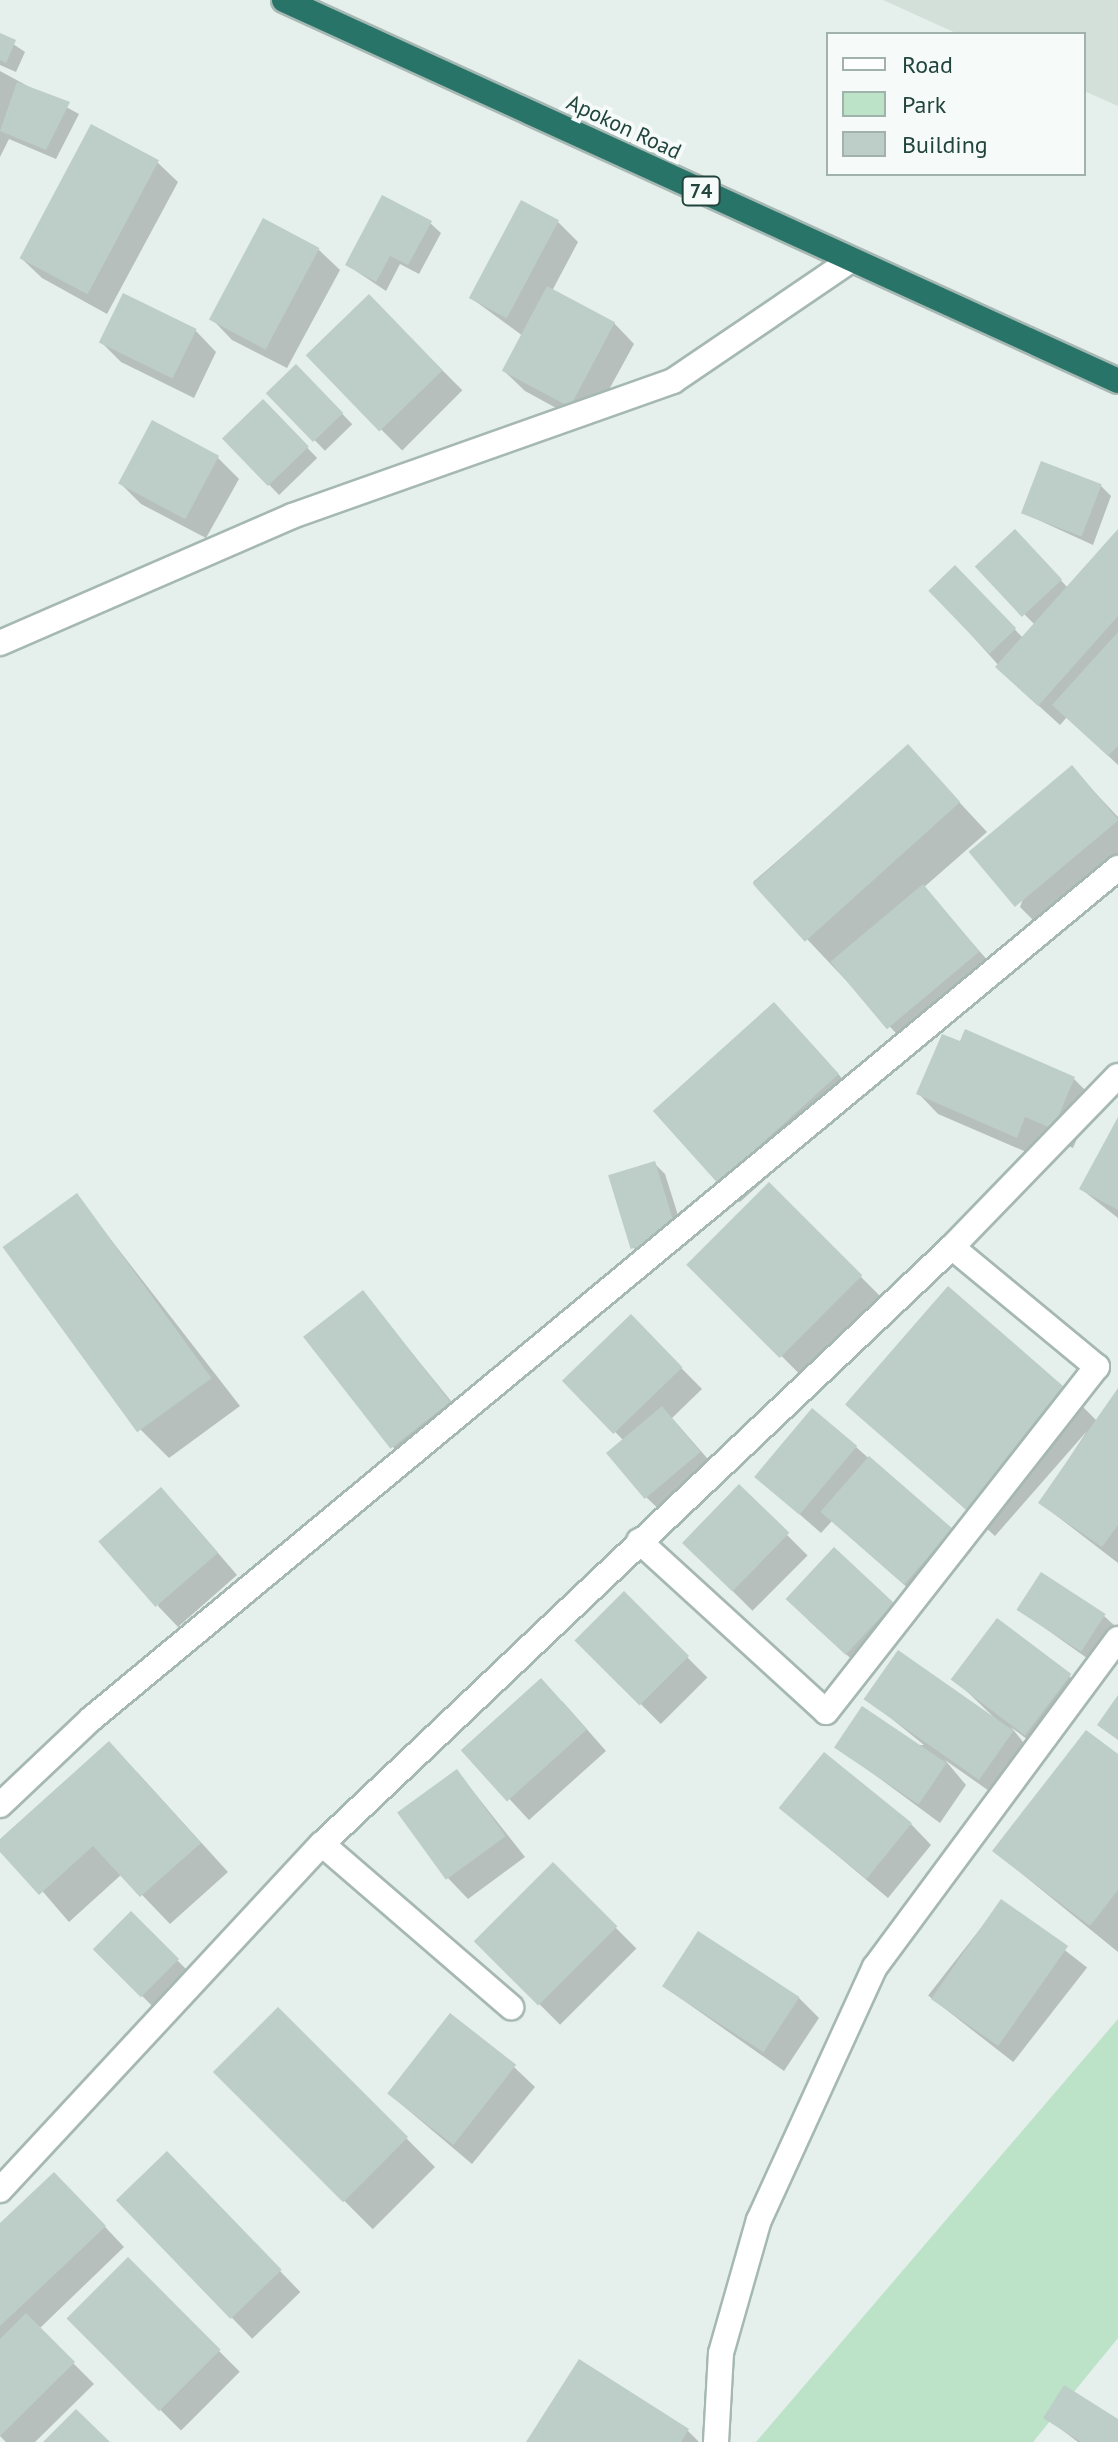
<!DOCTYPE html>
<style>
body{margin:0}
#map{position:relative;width:1118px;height:2442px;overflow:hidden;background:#e5efeb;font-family:"PT Sans",sans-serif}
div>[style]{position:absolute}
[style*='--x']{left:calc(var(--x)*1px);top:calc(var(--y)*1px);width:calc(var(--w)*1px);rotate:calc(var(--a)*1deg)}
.built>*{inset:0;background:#d3e0da}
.green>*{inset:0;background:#bce2c8}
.shadow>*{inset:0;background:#0003;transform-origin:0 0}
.building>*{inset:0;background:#bccec7;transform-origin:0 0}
.roads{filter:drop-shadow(2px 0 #a6b8b3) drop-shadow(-2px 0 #a6b8b3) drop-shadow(0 2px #a6b8b3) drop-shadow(0 -2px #a6b8b3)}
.street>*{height:24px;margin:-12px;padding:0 12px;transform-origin:12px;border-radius:12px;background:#fff}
.highway>*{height:24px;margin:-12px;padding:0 12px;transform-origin:12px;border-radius:12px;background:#297468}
span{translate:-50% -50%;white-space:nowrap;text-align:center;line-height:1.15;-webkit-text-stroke:8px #f6fbf9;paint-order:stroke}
.shield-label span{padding:2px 6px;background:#f6fbf9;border:2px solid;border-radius:6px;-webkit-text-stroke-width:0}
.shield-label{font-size:20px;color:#21443c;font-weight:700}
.street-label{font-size:22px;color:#21443c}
.legend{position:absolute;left:826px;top:32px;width:260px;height:144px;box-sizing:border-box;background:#f6fbf9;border:2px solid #a1b2ad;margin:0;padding:10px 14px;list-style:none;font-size:24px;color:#21443c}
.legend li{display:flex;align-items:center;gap:16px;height:40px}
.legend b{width:40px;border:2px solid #a1b2ad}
</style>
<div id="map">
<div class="built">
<div style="clip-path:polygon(883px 0,1118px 0,1118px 106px,1084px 91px,1084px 34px,958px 34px)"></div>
</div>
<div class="green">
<div style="clip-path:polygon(1118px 2019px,1118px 2338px,1033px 2442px,756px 2442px)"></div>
</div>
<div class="shadow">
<div style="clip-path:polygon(0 35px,25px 52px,16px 72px,0 65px)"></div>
<div style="clip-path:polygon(0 71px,79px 114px,56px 159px,9px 139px,0 157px)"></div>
<div style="clip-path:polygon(157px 162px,178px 182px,107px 314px,42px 278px,21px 258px)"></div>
<div style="clip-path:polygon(264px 221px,319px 250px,340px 270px,287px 368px,232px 340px,212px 319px)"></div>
<div style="clip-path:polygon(558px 222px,578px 242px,552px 291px,614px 323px,634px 344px,589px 426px,525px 391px,504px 371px,523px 336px,471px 298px)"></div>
<div style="clip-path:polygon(430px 223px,441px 233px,419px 274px,400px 264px,386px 291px,347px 265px)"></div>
<div style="clip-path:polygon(124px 296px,196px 331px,216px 352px,194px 398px,121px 362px,101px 342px)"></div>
<div style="left:369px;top:297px;width:132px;height:85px;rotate:45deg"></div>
<div style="left:296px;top:366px;width:81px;height:38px;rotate:46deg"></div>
<div style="left:263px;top:402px;width:78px;height:53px;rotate:46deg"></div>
<div style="clip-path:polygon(152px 423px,218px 458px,239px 479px,206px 538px,141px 504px,120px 483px)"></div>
<div style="clip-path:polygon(1101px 486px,1111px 496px,1093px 545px,1023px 513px)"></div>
<div style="clip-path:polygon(1118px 532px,1118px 765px,1067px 717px,1060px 725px,1018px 687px,931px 590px,955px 568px,1023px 638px,1035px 625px,978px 567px,1025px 542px,1068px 588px)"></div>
<div style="clip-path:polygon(908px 747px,987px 832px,923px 888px,999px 973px,911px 1049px,753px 882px)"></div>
<div style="clip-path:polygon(1072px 768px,1118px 817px,1118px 858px,1040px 927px,1020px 907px)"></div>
<div style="clip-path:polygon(794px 1025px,858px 1096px,740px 1202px,655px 1111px)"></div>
<div style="clip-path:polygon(1074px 1079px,1094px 1099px,1073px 1148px,1046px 1136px,1038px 1157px,938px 1114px,918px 1093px)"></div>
<div style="clip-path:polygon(1118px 1122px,1118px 1218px,1081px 1189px)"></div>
<div style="clip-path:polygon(654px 1163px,665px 1174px,687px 1244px,645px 1258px,634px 1248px)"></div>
<div style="left:769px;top:1185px;width:158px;height:112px;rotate:45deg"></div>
<div style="clip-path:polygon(77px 1196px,240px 1406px,169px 1458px,141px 1430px)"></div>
<div style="clip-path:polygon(363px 1293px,469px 1423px,413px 1467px,392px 1446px)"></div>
<div style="clip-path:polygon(631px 1317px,702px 1389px,672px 1418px,720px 1473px,667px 1517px,646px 1497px,624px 1441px,565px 1381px)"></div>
<div style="clip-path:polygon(1068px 1392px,1097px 1421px,1118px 1392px,1118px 1563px,1040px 1503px,1087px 1431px,995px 1536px,848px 1403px)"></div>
<div style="clip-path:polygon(856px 1447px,972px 1550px,926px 1604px,832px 1521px,821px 1533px,757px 1477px)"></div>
<div style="left:739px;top:1487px;width:97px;height:78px;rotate:45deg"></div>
<div style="clip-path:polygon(181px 1510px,237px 1575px,178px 1627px,158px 1606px)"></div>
<div style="clip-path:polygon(834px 1550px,913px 1625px,867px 1673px,808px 1620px)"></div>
<div style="left:624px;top:1594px;width:118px;height:66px;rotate:45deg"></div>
<div style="clip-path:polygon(1018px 1609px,1104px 1616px,1115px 1626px,1091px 1661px)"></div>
<div style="clip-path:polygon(1069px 1676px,1090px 1696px,1046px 1754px,1011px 1727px,1032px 1753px,999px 1798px,945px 1760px,966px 1785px,940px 1823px,837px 1747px,924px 1745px,866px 1698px,1005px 1728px,954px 1679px)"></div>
<div style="clip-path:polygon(562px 1701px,606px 1751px,529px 1820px,464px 1750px)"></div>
<div style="clip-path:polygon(1118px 1757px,1118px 1952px,994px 1851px)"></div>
<div style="clip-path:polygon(457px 1771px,525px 1857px,468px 1899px,448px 1878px)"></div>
<div style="clip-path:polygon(137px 1772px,228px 1872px,170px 1924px,122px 1874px,69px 1922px,0 1842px)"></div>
<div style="clip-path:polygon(781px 1808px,911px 1824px,931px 1845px,888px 1898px)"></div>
<div style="left:553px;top:1865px;width:118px;height:108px;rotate:45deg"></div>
<div style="left:1002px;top:1901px;width:108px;height:120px;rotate:38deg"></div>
<div style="left:131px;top:1914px;width:81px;height:50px;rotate:45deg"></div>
<div style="clip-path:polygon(663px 1986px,799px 1998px,819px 2018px,784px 2071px)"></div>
<div style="left:278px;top:2010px;width:222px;height:88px;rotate:45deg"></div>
<div style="clip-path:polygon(514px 2067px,535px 2087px,472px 2164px,388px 2093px)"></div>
<div style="left:167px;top:2154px;width:192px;height:67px;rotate:46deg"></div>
<div style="clip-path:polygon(75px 2195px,124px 2247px,39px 2329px,94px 2384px,35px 2442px,6px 2442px,0 2436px,0 2226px)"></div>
<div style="left:128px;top:2260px;width:158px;height:83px;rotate:45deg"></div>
<div style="clip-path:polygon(580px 2362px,688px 2431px,699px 2442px,528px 2442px)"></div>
<div style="clip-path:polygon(1046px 2418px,1118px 2422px,1118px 2442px,1078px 2442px)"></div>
</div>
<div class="building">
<div style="clip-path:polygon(0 33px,16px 40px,6px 63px,0 60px)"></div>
<div style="clip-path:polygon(17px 82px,70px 102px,46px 150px,0 131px)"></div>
<div style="left:91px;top:124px;width:77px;height:152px;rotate:28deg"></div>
<div style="clip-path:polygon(382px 195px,432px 221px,408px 265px,390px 256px,376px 282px,345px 265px)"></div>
<div style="left:521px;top:200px;width:43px;height:111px;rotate:28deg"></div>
<div style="left:263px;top:218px;width:64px;height:115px;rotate:28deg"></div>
<div style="left:547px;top:286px;width:77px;height:96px;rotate:28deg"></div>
<div style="left:123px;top:293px;width:82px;height:55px;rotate:26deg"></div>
<div style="left:369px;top:294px;width:106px;height:88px;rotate:46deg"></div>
<div style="left:296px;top:364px;width:68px;height:42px;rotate:46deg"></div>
<div style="left:263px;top:399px;width:66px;height:57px;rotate:46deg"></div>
<div style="left:152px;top:420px;width:76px;height:72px;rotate:28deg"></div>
<div style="left:1041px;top:461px;width:65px;height:56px;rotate:21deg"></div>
<div style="left:1015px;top:529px;width:69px;height:55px;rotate:47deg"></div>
<div style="clip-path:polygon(1118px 529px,1118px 616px,1038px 706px,995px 667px)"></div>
<div style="left:955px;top:565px;width:88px;height:37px;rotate:46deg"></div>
<div style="clip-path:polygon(1118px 632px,1118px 746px,1108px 756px,1052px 705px)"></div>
<div style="left:908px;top:744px;width:78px;height:209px;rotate:48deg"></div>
<div style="left:1072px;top:765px;width:72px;height:135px;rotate:50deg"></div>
<div style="left:923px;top:884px;width:88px;height:121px;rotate:50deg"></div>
<div style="left:774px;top:1002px;width:97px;height:163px;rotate:48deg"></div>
<div style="clip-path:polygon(965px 1029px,1075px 1077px,1053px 1129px,1025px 1117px,1017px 1138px,916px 1094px,942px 1034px,960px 1041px)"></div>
<div style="clip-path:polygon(1118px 1117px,1118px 1210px,1079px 1189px)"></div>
<div style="left:655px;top:1161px;width:77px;height:49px;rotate:73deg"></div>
<div style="left:769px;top:1182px;width:132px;height:117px;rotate:45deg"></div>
<div style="left:77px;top:1193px;width:229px;height:92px;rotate:54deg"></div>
<div style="left:948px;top:1286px;width:161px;height:157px;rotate:41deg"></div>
<div style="left:363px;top:1290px;width:142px;height:76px;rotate:52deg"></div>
<div style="left:631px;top:1314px;width:74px;height:96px;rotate:46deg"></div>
<div style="clip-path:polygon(1118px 1388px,1118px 1525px,1102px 1547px,1038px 1503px)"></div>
<div style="left:662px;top:1406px;width:60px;height:73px;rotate:50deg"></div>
<div style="left:812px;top:1408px;width:59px;height:90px;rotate:40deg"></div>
<div style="left:869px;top:1456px;width:111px;height:74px;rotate:41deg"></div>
<div style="left:739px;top:1484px;width:70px;height:82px;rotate:44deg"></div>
<div style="left:161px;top:1487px;width:87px;height:83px;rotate:49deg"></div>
<div style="left:834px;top:1547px;width:82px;height:71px;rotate:43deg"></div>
<div style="left:1041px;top:1572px;width:77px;height:45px;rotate:33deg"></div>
<div style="left:624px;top:1591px;width:92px;height:70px;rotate:45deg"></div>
<div style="left:997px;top:1618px;width:93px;height:77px;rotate:37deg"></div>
<div style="left:898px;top:1650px;width:141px;height:60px;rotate:35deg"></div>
<div style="left:541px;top:1678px;width:69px;height:108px;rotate:48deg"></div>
<div style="clip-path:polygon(1118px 1695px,1118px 1740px,1097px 1725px)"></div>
<div style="left:862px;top:1706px;width:102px;height:50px;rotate:34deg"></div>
<div style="clip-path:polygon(1086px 1730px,1118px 1754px,1118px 1890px,1090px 1926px,992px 1851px)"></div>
<div style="clip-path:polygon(109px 1741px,201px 1843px,140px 1897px,93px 1846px,39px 1895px,0 1852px,0 1839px)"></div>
<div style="left:824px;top:1752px;width:113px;height:72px;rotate:39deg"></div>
<div style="left:457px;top:1769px;width:83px;height:74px;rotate:54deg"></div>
<div style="left:553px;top:1862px;width:91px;height:112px;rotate:45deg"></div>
<div style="left:1001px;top:1899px;width:82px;height:122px;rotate:35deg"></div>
<div style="left:131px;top:1911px;width:68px;height:54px;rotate:45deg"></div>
<div style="left:698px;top:1931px;width:121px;height:66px;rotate:33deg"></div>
<div style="left:278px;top:2007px;width:184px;height:92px;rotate:45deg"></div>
<div style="left:450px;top:2013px;width:84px;height:102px;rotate:38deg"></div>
<div style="left:167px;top:2151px;width:165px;height:71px;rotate:46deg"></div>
<div style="clip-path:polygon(54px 2172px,106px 2226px,0 2326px,0 2223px)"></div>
<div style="left:128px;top:2257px;width:131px;height:87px;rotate:45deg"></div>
<div style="clip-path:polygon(26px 2313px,75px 2362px,0 2436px,0 2339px)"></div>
<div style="clip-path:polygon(579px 2359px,689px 2429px,681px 2442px,526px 2442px)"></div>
<div style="clip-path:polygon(1064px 2385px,1118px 2419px,1118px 2442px,1081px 2442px,1043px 2418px)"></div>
<div style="clip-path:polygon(76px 2409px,110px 2442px,43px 2442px)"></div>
</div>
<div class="roads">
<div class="street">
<div style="--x:0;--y:643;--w:318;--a:-23.5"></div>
<div style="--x:292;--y:516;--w:404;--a:-19.5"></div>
<div style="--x:673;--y:381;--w:215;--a:-34.2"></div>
<div style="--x:639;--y:1541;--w:253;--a:42.4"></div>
<div style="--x:826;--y:1712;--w:439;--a:-51.9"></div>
<div style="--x:1097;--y:1367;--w:188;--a:-140.4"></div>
<div style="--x:0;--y:1805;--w:125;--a:-43.4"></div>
<div style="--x:91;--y:1719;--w:1334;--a:-39.65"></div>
<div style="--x:322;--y:1844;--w:250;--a:40.8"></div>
<div style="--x:0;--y:2190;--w:473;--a:-47.1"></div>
<div style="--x:322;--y:1844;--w:868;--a:-43.46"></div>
<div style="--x:952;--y:1247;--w:238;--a:-45.9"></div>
<div style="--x:716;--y:2442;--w:89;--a:-86.8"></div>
<div style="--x:721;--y:2353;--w:138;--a:-74.1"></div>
<div style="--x:759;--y:2220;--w:278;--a:-65.4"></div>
<div style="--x:875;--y:1967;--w:408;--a:-53.5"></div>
</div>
<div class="highway">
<div style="--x:284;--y:0;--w:917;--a:24.55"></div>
</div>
</div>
<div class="shield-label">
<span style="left:701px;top:191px">74</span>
</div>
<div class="street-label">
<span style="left:624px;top:127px;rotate:25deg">Apokon Road</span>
</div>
<ul class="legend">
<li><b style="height:10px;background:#fff"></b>Road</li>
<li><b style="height:22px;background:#bce2c8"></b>Park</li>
<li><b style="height:22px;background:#bccec7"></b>Building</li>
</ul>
</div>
